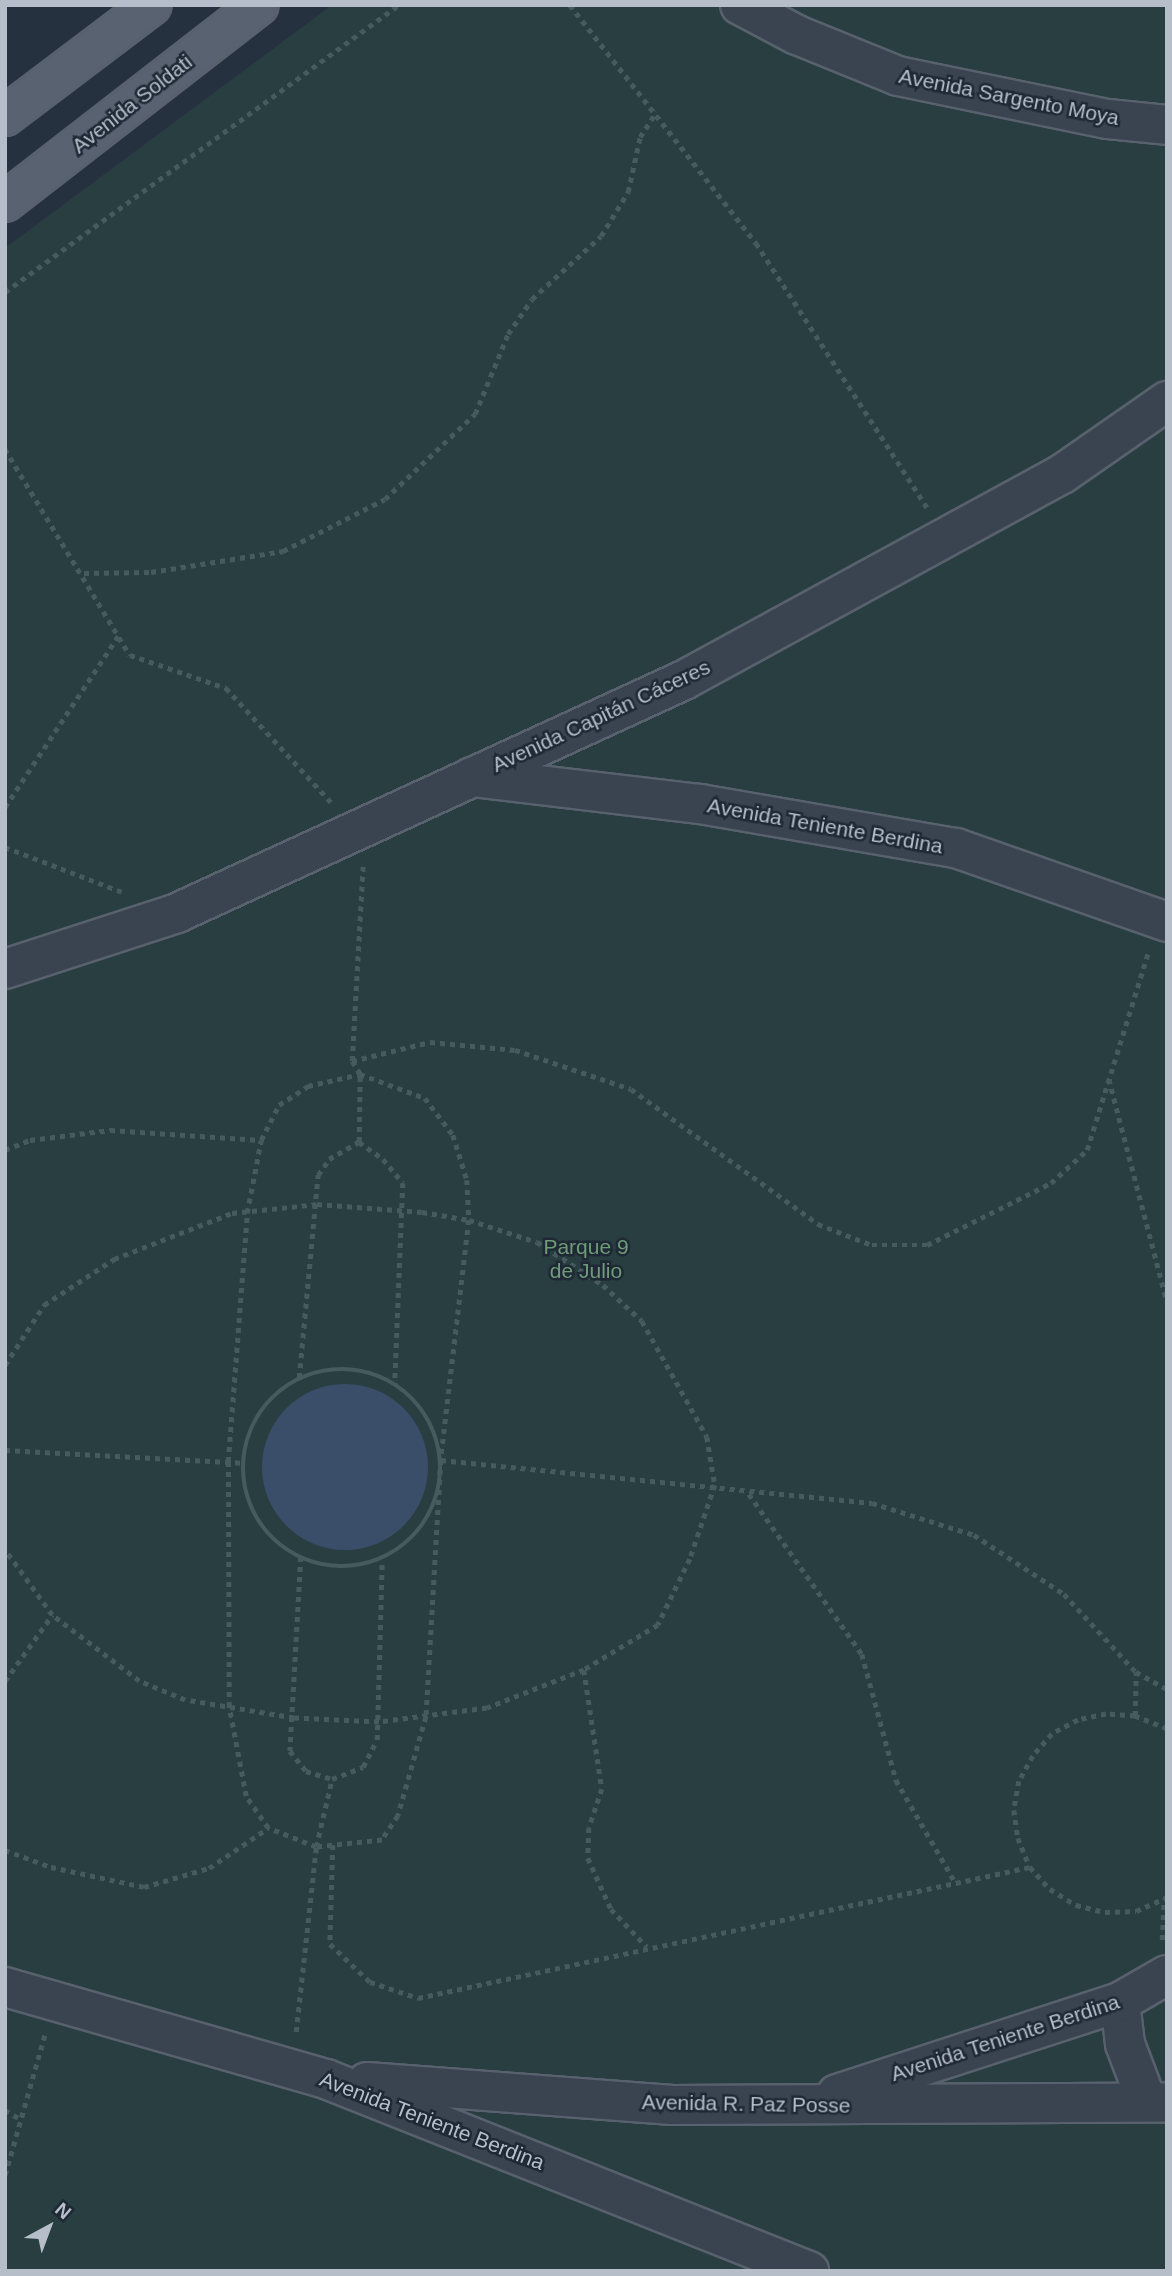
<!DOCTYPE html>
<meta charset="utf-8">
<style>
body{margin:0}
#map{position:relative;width:1172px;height:2276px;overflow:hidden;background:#263140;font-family:Arial,sans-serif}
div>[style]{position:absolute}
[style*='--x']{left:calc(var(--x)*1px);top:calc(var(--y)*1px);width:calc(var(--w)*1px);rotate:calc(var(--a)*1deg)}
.green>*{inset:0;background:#283e41}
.water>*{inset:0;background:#3b4e69}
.round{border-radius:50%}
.path>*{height:4.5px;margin-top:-2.25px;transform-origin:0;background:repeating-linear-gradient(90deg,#465b5e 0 5px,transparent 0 10px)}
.path>.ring{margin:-2.25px;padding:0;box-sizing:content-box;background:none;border:4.5px solid #465b5e;border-radius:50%}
.roads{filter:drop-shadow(2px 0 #58616d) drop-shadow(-2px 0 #58616d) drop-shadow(0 2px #58616d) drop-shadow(0 -2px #58616d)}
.minor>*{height:38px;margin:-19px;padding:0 19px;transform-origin:19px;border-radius:19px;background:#3a4350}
.major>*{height:38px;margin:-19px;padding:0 19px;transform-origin:19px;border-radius:19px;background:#586270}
span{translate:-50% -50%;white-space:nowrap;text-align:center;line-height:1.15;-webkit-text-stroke:5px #1f2835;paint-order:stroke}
.street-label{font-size:21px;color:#b6beca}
.park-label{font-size:21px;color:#6e9b78}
.frame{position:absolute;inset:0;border:7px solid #b6beca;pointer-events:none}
.north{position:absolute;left:14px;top:2192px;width:70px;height:70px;-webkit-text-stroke:5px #1f2835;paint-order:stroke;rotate:41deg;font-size:19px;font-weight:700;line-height:28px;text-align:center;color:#b6beca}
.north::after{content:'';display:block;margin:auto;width:24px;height:32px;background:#b6beca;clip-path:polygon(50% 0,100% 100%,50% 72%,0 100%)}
</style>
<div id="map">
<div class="green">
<div style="clip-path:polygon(332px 5px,1167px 5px,1167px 2271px,5px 2271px,5px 248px)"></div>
</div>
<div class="water">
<div class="round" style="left:262px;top:1384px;width:166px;height:166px"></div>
</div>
<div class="path">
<div style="--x:570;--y:5;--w:302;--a:52"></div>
<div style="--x:756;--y:243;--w:315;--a:57.1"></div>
<div style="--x:5;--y:292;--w:487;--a:-36.1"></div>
<div style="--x:5;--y:449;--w:241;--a:58.8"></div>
<div style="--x:130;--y:655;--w:102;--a:19"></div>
<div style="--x:226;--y:688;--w:155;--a:47.4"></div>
<div style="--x:84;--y:573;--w:67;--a:-0.9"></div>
<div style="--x:151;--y:572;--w:134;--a:-9"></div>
<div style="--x:283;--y:551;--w:114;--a:-27"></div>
<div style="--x:385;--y:499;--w:124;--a:-43.4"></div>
<div style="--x:475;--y:414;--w:87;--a:-67.6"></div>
<div style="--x:508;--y:334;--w:42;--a:-55.6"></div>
<div style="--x:532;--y:299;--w:93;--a:-42.4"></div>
<div style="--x:601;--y:236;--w:52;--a:-58.5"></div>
<div style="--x:628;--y:192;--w:56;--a:-77.7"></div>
<div style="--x:640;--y:137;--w:30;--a:-57"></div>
<div style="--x:5;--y:807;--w:206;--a:-56.5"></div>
<div style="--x:5;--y:847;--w:125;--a:21"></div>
<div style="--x:352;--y:1061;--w:80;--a:-13.7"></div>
<div style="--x:430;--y:1042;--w:85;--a:5.4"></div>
<div style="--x:515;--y:1050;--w:122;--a:18.6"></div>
<div style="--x:631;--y:1089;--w:231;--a:35.8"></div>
<div style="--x:818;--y:1224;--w:58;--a:21.3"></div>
<div style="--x:872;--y:1245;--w:55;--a:0"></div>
<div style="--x:927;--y:1245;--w:139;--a:-26.6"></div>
<div style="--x:1051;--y:1183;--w:49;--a:-42.5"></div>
<div style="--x:1087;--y:1150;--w:206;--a:-72.8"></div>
<div style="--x:360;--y:1074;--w:69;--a:20.3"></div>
<div style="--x:425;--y:1098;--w:46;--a:52.9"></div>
<div style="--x:453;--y:1135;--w:47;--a:72.7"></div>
<div style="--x:467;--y:1180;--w:40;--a:87.1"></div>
<div style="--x:469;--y:1220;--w:242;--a:96.7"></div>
<div style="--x:441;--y:1460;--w:257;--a:93.3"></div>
<div style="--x:426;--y:1717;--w:103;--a:105.8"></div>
<div style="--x:398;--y:1816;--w:29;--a:124"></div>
<div style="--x:382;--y:1840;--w:66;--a:173.9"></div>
<div style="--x:316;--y:1847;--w:52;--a:-158.4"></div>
<div style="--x:268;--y:1828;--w:39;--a:-125"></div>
<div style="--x:246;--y:1796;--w:91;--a:-100.8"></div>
<div style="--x:229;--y:1707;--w:245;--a:-90.2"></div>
<div style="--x:228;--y:1462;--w:250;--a:-85.6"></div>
<div style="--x:247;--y:1213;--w:74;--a:-79.1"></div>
<div style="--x:261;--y:1140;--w:39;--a:-63"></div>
<div style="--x:279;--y:1105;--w:35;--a:-33"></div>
<div style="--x:308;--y:1086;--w:53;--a:-13"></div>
<div style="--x:1109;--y:1079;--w:230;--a:75.4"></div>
<div style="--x:359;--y:1142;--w:68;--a:-89.2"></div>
<div style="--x:360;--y:1074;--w:15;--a:-122"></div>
<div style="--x:352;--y:1061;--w:195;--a:-86.8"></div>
<div style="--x:5;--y:1150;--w:27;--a:-22"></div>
<div style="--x:30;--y:1140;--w:81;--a:-7.1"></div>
<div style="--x:110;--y:1130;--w:151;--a:3.8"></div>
<div style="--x:5;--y:1365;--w:72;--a:-57"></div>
<div style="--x:44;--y:1305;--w:84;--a:-33.3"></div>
<div style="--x:114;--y:1259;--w:127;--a:-21.3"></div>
<div style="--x:232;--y:1213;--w:85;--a:-6"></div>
<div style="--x:317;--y:1204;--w:105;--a:4.4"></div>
<div style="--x:422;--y:1212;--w:48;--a:9.7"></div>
<div style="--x:469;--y:1220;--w:71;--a:17.9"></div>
<div style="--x:537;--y:1242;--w:79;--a:33.1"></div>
<div style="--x:603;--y:1285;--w:53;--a:42.7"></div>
<div style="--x:642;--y:1321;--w:133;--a:60.7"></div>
<div style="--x:707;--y:1437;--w:49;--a:80.5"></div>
<div style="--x:715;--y:1485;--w:78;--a:108.7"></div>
<div style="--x:690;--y:1559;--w:73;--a:115.9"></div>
<div style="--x:658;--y:1625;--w:87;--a:148.7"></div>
<div style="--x:584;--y:1670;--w:104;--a:158.6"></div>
<div style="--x:487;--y:1708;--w:109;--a:172.6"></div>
<div style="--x:379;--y:1722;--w:85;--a:-177.3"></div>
<div style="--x:294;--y:1718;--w:110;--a:-170.6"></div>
<div style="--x:185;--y:1700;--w:50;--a:-157.6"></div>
<div style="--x:139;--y:1681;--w:109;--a:-142.8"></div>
<div style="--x:52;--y:1615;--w:80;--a:-125.9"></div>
<div class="ring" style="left:243px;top:1369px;width:193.5px;height:193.5px"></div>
<div style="--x:299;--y:1378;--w:204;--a:-84.7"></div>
<div style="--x:318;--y:1175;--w:19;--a:-55"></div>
<div style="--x:329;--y:1159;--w:34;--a:-30"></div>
<div style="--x:359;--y:1142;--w:29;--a:35"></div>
<div style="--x:383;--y:1159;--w:31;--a:50"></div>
<div style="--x:403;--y:1183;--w:201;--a:92.3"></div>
<div style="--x:5;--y:1450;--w:237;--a:3.1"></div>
<div style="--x:441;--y:1460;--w:433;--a:5.7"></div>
<div style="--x:872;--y:1503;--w:107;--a:17.4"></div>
<div style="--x:974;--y:1535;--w:108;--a:33.2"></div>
<div style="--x:1064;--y:1594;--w:106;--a:47.3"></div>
<div style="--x:1136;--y:1672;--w:35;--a:29"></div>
<div style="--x:749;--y:1494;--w:196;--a:54.8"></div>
<div style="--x:862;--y:1654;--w:131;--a:74.9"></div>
<div style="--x:896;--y:1780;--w:116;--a:59.9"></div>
<div style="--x:301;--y:1557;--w:194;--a:93.2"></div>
<div style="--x:290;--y:1751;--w:26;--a:51"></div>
<div style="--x:306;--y:1771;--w:27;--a:17"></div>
<div style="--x:332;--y:1779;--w:33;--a:-21"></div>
<div style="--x:363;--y:1767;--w:30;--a:-63"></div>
<div style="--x:377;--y:1740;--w:180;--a:-88.4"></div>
<div style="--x:584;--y:1670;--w:120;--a:81.4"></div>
<div style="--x:602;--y:1789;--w:41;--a:108.4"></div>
<div style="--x:589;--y:1828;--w:30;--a:92"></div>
<div style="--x:588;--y:1858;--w:56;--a:65.7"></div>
<div style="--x:611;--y:1909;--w:52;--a:46.5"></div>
<div style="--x:5;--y:1681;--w:81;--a:-54.5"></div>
<div style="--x:1135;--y:1716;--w:44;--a:-88.7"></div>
<div style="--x:1167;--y:1729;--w:35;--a:-158"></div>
<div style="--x:1135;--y:1716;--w:29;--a:-176"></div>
<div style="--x:1106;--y:1714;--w:29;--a:168"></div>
<div style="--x:1078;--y:1720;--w:30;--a:152"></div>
<div style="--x:1052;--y:1734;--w:29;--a:131"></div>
<div style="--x:1033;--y:1756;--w:29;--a:119"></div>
<div style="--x:1019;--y:1781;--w:29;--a:100"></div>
<div style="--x:1014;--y:1810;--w:28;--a:82"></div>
<div style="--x:1018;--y:1838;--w:31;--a:68"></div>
<div style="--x:1030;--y:1867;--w:30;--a:48"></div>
<div style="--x:1050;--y:1889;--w:31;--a:32"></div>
<div style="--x:1076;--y:1905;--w:30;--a:14"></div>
<div style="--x:1105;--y:1912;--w:31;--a:-2"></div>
<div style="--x:1136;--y:1911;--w:34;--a:-24"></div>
<div style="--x:333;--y:1845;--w:99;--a:91.7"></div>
<div style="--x:330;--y:1944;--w:55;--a:43.5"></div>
<div style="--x:370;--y:1982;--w:51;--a:18.4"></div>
<div style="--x:418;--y:1998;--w:626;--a:-12.08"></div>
<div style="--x:5;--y:1850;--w:49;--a:20.3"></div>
<div style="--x:51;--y:1867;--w:95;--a:12.1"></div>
<div style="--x:144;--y:1887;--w:68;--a:-16.3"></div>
<div style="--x:209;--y:1868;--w:71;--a:-34.1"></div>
<div style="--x:1162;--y:1940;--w:41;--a:-87.2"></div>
<div style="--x:296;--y:2032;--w:186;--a:-83.8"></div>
<div style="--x:316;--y:1847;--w:70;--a:-76.8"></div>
<div style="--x:5;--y:2110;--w:17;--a:31"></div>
<div style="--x:5;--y:2175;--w:147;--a:-74.2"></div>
</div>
<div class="roads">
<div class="minor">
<div style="--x:740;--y:5;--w:64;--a:27.8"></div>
<div style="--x:797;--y:35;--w:109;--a:22.1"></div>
<div style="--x:898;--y:76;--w:214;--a:11.6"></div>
<div style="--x:1108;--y:119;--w:59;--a:5.8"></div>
<div style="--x:472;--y:777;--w:230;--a:6.8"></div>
<div style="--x:700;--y:804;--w:260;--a:9.8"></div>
<div style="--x:956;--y:848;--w:224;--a:19.3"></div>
<div style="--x:5;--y:969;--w:181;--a:-18"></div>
<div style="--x:177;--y:913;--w:558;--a:-24.68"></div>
<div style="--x:684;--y:680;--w:430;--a:-28.6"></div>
<div style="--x:1062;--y:474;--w:128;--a:-34.8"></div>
<div style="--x:5;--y:1987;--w:334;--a:16"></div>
<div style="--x:326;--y:2079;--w:520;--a:21.68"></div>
<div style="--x:1120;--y:2002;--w:42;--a:83.2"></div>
<div style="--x:1125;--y:2044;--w:62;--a:69.2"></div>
<div style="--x:367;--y:2082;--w:306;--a:4.3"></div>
<div style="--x:672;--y:2105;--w:495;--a:-0.3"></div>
<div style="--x:837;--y:2094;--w:298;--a:-18"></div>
<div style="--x:1120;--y:2002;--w:54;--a:-29.9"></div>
</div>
<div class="major">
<div style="--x:5;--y:116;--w:184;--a:-37.1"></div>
<div style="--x:5;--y:202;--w:321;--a:-37.8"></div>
</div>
</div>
<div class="street-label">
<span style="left:1009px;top:97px;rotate:11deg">Avenida Sargento Moya</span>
<span style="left:132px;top:104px;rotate:-38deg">Avenida Soldati</span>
<span style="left:601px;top:716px;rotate:-25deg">Avenida Capitán Cáceres</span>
<span style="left:825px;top:826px;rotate:10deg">Avenida Teniente Berdina</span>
<span style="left:1005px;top:2038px;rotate:-18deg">Avenida Teniente Berdina</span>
<span style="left:746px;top:2104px;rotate:1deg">Avenida R. Paz Posse</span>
<span style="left:432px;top:2121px;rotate:21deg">Avenida Teniente Berdina</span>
</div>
<div class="park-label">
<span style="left:586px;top:1259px">Parque 9<br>de Julio</span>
</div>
<div class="frame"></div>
<div class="north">N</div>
</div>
